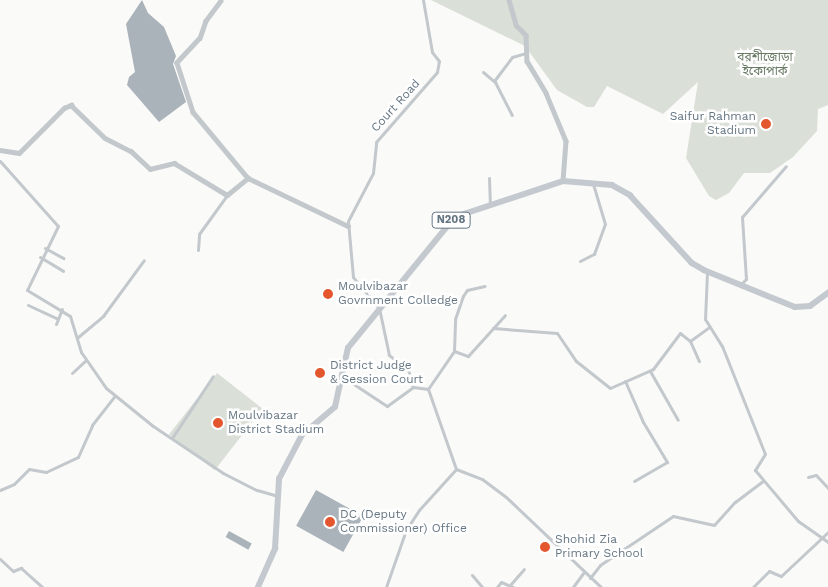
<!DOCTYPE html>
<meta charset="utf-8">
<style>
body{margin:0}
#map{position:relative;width:828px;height:587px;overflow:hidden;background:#fafaf8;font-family:"Work Sans","Noto Sans Bengali",sans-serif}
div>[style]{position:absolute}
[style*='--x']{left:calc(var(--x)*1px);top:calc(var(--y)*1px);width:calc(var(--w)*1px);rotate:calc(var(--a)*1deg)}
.green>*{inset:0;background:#dadfd7;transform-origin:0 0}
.building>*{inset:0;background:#aab3b9;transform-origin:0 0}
.minor>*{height:3px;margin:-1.5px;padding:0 1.5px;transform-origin:1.5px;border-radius:1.5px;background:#c3c8cc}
.tertiary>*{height:4.5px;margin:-2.25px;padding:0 2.25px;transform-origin:2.25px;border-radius:2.25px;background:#c3c8cc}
.trunk>*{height:5.5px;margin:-2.75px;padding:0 2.75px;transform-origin:2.75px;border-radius:2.75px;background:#c3c9ce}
.dots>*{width:14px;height:14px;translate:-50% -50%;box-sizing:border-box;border:2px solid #fff;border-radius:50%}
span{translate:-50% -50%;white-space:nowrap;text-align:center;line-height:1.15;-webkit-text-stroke:5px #fff;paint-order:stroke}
.shield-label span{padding:1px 4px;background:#fff;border:1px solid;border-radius:4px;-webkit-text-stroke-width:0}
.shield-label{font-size:11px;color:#657683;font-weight:700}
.park-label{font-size:12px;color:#687a64}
.street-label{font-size:12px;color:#657683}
.poi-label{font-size:12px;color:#657683}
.right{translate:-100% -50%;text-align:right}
.left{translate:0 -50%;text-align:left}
</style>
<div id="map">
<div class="green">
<div style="clip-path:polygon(431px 0,828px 0,828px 105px,818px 109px,817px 131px,793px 157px,770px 173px,744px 173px,729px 193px,716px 200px,709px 196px,686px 158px,698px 82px,663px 114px,607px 86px,594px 107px,587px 107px,557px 90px,525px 46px)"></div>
<div style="left:217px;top:373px;width:58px;height:78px;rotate:38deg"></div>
</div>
<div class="building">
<div style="clip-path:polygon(142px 0,148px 13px,164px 27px,176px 56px,173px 64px,186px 102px,159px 122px,127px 85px,129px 77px,135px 72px,126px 24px)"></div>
<div style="left:316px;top:490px;width:54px;height:41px;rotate:29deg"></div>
<div style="left:229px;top:531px;width:26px;height:7px;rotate:29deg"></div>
</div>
<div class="minor">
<div style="--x:483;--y:72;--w:16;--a:40"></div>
<div style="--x:495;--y:82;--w:37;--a:63"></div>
<div style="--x:494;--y:81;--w:30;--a:-53"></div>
<div style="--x:512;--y:57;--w:15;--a:-16"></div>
<div style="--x:0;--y:161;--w:87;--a:48.3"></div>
<div style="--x:58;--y:226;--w:71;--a:115.8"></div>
<div style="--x:27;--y:290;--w:50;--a:31.2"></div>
<div style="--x:70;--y:316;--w:38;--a:73"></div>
<div style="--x:81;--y:352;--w:44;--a:55.2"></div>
<div style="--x:106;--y:388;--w:60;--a:39"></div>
<div style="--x:153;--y:426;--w:84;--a:33.9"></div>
<div style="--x:223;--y:473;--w:38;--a:27"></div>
<div style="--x:257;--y:490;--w:19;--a:16"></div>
<div style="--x:489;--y:178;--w:26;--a:88"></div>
<div style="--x:45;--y:248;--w:21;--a:29"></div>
<div style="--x:198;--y:250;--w:16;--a:-86"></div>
<div style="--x:199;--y:234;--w:48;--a:-54.3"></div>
<div style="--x:40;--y:257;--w:27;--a:31"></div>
<div style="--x:580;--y:261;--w:16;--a:-27"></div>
<div style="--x:594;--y:254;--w:32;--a:-70"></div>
<div style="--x:605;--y:224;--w:42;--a:-106.7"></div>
<div style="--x:707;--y:272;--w:47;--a:92.4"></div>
<div style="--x:705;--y:319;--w:32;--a:58"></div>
<div style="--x:722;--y:346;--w:116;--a:68.3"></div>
<div style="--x:765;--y:454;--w:19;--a:122"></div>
<div style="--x:755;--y:470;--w:67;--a:49.9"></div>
<div style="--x:798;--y:521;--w:37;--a:35"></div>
<div style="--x:741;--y:284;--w:7;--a:-45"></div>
<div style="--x:746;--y:279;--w:62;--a:-93.7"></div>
<div style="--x:742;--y:217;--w:67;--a:-49.2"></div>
<div style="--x:28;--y:305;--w:33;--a:25"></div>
<div style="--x:56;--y:324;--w:16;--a:-68"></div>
<div style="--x:493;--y:328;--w:64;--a:4.5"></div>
<div style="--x:557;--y:333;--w:34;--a:56"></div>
<div style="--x:576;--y:361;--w:43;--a:38.5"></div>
<div style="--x:610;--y:388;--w:47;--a:-23.8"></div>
<div style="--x:653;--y:369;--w:45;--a:-53.1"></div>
<div style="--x:680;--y:333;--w:13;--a:39"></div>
<div style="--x:690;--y:341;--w:22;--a:66"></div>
<div style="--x:78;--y:337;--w:33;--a:-40"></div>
<div style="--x:103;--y:316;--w:69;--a:-53.8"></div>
<div style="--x:690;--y:341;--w:24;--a:-36"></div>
<div style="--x:454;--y:351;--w:15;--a:20"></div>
<div style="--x:468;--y:356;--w:55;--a:-47.9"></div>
<div style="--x:650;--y:371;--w:56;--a:60.3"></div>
<div style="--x:72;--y:373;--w:19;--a:-43"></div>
<div style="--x:343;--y:377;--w:53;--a:33.4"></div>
<div style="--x:387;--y:406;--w:32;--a:-36"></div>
<div style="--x:413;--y:387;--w:15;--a:8"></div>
<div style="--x:625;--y:381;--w:45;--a:66.3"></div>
<div style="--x:643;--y:422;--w:47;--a:59"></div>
<div style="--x:667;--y:462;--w:38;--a:150"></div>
<div style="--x:413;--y:387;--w:19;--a:-106"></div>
<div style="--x:408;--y:369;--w:24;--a:-144"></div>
<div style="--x:389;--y:355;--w:48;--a:-102"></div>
<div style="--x:379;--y:308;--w:40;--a:-130"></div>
<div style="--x:353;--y:277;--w:56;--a:-95.1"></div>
<div style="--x:348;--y:221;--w:54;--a:-62.5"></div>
<div style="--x:373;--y:173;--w:31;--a:-84"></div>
<div style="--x:376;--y:142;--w:93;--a:-48.9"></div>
<div style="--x:437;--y:72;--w:11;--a:-80"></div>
<div style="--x:439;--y:61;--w:11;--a:-128"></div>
<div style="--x:432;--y:52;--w:53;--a:-99.8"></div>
<div style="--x:172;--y:438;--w:74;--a:-56.5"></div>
<div style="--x:456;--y:469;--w:28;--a:21"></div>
<div style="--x:482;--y:479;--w:30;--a:37"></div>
<div style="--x:506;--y:497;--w:131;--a:43.5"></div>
<div style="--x:808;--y:477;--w:8;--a:-14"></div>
<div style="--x:816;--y:475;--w:18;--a:47"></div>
<div style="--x:0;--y:490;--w:15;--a:-23"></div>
<div style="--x:14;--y:484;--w:21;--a:-45"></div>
<div style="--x:29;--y:469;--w:17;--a:10"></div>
<div style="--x:46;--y:472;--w:35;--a:-25"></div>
<div style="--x:78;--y:457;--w:35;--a:-66"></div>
<div style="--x:92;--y:425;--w:36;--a:-52"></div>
<div style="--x:0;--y:559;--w:18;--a:43"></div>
<div style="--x:13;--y:571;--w:9;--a:-21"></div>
<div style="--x:21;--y:568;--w:28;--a:42"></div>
<div style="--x:472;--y:575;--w:16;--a:50"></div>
<div style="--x:590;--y:578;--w:16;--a:-52"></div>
<div style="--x:600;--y:565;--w:88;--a:-33.9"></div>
<div style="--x:673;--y:516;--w:42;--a:12.4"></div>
<div style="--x:714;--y:525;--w:31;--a:-48"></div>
<div style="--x:735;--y:502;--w:34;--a:-37"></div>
<div style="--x:510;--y:585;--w:21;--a:-49"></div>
<div style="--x:386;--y:587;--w:60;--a:-70.7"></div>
<div style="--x:406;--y:530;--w:24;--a:-57"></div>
<div style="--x:419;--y:510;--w:55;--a:-47.9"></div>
<div style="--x:456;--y:469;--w:85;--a:-109.3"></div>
<div style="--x:428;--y:389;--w:46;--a:-55.6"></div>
<div style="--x:454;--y:351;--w:32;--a:-88"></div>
<div style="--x:455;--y:319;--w:24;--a:-71"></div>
<div style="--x:463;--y:296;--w:7;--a:-56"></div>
<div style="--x:467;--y:290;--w:18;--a:-13"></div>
<div style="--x:497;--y:587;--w:6;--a:-51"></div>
<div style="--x:501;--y:582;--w:13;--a:23"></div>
<div style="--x:573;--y:587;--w:17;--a:-54"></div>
<div style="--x:753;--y:587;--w:23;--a:-45"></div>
<div style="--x:769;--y:571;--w:13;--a:23"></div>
<div style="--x:781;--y:576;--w:64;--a:-43.1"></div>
</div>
<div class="tertiary">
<div style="--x:509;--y:0;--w:26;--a:74"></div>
<div style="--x:516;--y:25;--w:14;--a:45"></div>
<div style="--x:526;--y:35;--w:26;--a:88"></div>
<div style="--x:527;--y:61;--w:37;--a:59"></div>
<div style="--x:546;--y:93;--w:52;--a:67.4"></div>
<div style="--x:566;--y:141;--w:40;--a:94.3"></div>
<div style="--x:221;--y:1;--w:25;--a:127"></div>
<div style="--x:206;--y:21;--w:18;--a:109"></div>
<div style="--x:200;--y:38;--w:34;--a:133"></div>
<div style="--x:177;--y:63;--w:52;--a:71.9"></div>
<div style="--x:193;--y:112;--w:86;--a:50.2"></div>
<div style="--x:248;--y:178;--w:111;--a:25.6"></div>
<div style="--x:0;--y:150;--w:19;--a:9"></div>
<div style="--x:19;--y:153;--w:64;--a:-45"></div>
<div style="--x:64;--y:108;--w:8;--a:-23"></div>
<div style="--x:71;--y:105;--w:47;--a:44.1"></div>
<div style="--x:105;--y:138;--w:29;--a:27"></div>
<div style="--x:131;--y:151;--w:26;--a:43"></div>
<div style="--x:150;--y:169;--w:25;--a:-14"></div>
<div style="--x:174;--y:163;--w:62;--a:31.1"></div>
<div style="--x:227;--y:195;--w:27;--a:-39"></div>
</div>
<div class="trunk">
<div style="--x:258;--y:587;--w:42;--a:-65.9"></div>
<div style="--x:275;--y:549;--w:70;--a:-86.7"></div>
<div style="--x:279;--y:479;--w:50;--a:-62.4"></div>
<div style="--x:302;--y:435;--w:43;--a:-40.3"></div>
<div style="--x:335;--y:407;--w:60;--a:-77.6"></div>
<div style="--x:348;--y:348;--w:169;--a:-50.8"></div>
<div style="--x:455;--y:217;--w:114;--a:-18.4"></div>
<div style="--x:563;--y:181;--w:49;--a:4.7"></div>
<div style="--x:612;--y:185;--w:21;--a:29"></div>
<div style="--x:630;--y:195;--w:92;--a:47.6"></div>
<div style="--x:692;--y:263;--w:14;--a:30"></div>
<div style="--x:704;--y:270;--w:98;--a:22.1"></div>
<div style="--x:795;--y:307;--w:15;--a:-4"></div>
<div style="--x:810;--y:306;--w:22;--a:-36"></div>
</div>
<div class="dots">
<div style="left:766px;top:124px;background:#e4572e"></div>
<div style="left:328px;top:294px;background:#e4572e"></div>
<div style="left:320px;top:373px;background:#e4572e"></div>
<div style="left:218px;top:423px;background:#e4572e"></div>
<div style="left:330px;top:522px;background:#e4572e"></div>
<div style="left:545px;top:547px;background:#e4572e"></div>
</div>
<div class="shield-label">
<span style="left:451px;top:220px">N208</span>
</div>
<div class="park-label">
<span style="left:765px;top:65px">বরশীজোড়া<br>ইকোপার্ক</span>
</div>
<div class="street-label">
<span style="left:396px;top:106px;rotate:-48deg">Court Road</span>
</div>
<div class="poi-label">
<span class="right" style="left:756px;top:124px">Saifur Rahman<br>Stadium</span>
<span class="left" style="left:338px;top:294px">Moulvibazar<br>Govrnment Colledge</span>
<span class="left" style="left:330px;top:373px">District Judge<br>&amp; Session Court</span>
<span class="left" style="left:228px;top:423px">Moulvibazar<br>District Stadium</span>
<span class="left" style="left:340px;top:522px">DC (Deputy<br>Commissioner) Office</span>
<span class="left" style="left:555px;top:547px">Shohid Zia<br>Primary School</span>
</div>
</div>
